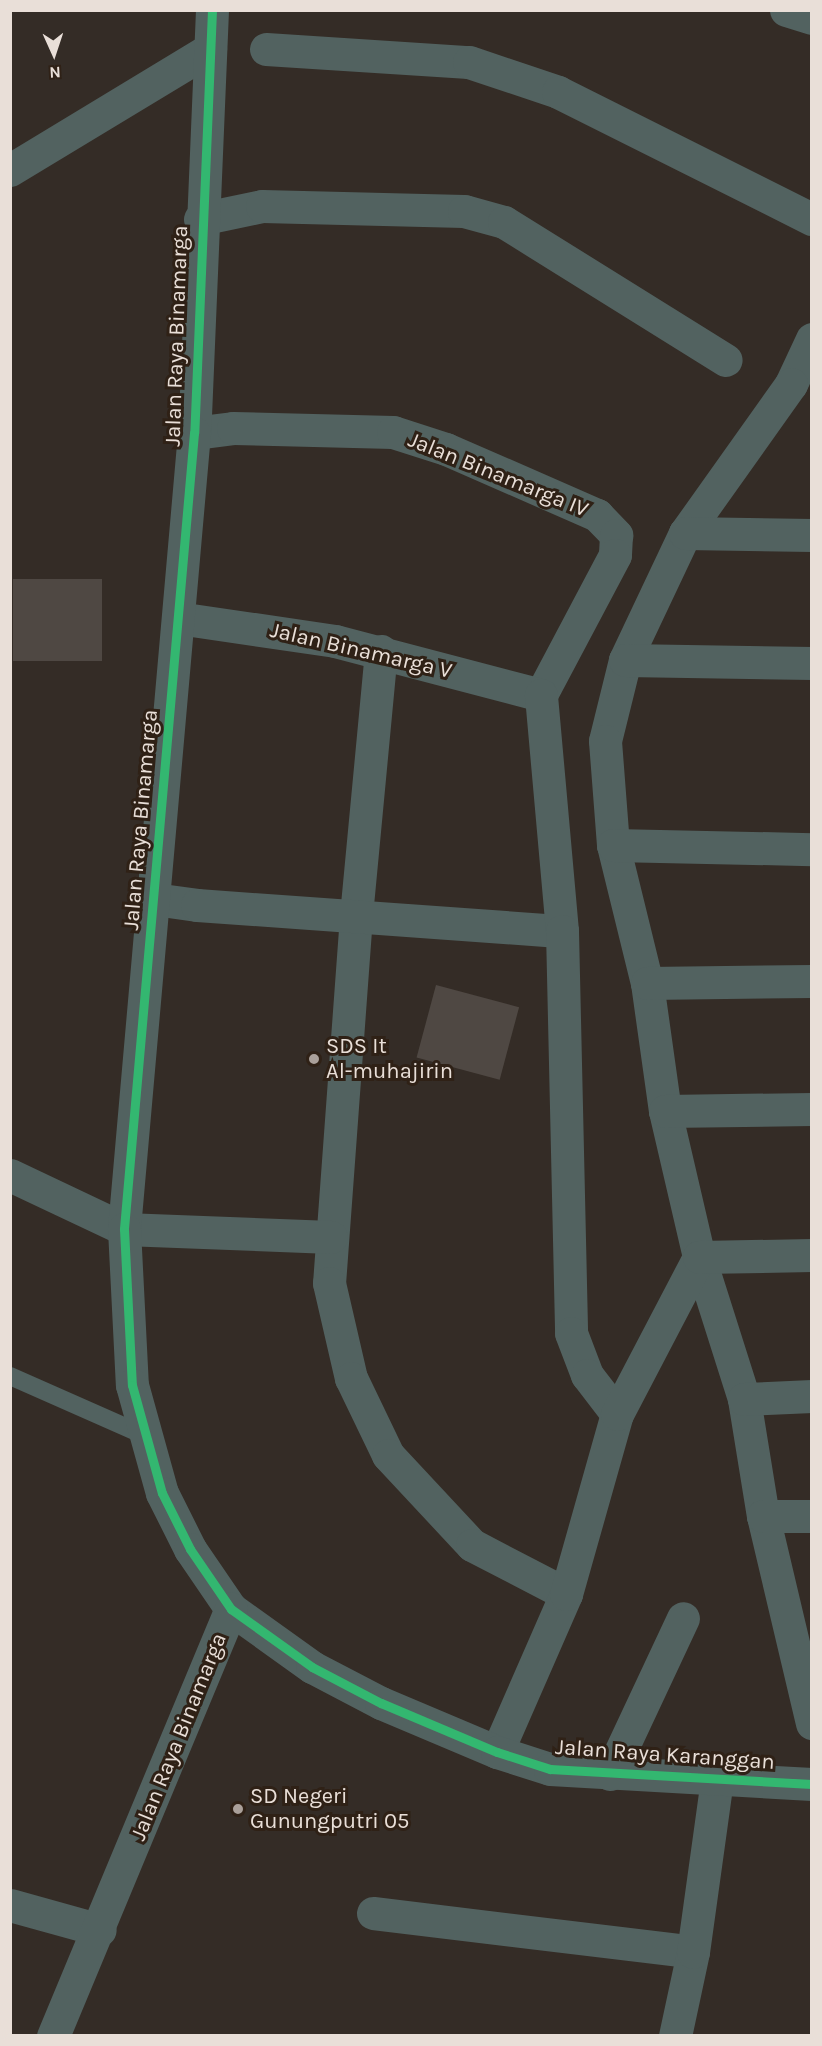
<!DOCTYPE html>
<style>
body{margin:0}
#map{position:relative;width:822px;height:2046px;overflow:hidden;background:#342c26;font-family:Karla,sans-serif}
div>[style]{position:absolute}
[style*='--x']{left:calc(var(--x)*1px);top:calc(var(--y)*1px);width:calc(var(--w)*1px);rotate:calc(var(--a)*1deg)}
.building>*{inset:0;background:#4f4843;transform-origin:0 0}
.service>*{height:18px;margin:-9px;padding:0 9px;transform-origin:9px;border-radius:9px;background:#526260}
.minor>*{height:33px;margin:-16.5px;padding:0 16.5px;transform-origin:16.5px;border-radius:16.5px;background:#526260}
.tertiary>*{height:33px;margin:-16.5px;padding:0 16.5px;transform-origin:16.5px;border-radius:16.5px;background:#526260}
.cycleway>*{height:9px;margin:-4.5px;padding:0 4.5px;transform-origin:4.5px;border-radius:4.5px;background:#33b770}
.dots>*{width:16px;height:16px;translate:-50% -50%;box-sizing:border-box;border:3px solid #2f2116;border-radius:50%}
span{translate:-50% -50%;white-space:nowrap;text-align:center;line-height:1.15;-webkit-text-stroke:6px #2f2116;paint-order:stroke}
.street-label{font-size:22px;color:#e9dfd8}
.poi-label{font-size:22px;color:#e9dfd8}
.left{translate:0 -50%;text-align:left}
.frame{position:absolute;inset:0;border:12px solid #e9dfd8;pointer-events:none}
.north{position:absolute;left:24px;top:24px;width:60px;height:60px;-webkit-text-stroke:4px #2f2116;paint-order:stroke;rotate:177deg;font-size:16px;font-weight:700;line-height:24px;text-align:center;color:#e9dfd8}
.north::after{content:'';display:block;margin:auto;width:21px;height:27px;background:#e9dfd8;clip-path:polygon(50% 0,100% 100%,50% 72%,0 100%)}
</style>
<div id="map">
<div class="building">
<div style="left:13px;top:579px;width:89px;height:82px"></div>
<div style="left:436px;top:985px;width:86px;height:75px;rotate:15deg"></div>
</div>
<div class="service">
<div style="--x:10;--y:1376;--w:146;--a:23.8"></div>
</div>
<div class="minor">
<div style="--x:786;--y:10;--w:27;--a:17"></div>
<div style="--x:266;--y:49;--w:203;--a:3.7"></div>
<div style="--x:469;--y:62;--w:94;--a:18.6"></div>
<div style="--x:558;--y:92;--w:284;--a:26.6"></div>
<div style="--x:10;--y:170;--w:234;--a:-31.2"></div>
<div style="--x:200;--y:219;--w:63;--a:-11.8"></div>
<div style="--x:262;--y:206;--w:202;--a:1.4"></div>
<div style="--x:464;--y:211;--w:41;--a:15.4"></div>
<div style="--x:504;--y:222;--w:261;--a:31.9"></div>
<div style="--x:812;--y:339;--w:50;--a:115"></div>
<div style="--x:791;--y:384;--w:183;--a:125.4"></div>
<div style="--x:685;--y:533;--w:140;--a:115.3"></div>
<div style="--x:625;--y:660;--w:83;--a:103.9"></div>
<div style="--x:605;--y:741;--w:104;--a:85.6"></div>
<div style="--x:613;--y:845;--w:142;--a:76.2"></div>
<div style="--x:647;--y:983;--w:129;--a:82"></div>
<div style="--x:665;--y:1111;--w:150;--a:76.9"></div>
<div style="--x:699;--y:1257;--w:149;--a:72.4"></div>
<div style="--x:744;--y:1399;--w:119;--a:80.8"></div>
<div style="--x:763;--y:1516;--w:213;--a:76.7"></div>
<div style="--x:194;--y:433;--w:39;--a:-7"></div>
<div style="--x:233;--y:428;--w:160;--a:1.4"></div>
<div style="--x:393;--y:432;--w:56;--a:17.8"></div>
<div style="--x:446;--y:449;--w:165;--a:23.6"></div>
<div style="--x:597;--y:515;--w:28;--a:46"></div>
<div style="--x:616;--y:535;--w:20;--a:93"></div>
<div style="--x:615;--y:555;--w:158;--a:117.9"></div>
<div style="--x:685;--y:533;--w:127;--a:0.9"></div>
<div style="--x:178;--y:618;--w:159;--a:8.3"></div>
<div style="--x:335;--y:641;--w:213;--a:14.7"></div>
<div style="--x:381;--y:651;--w:266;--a:95.4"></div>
<div style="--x:356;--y:916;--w:368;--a:94.2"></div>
<div style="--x:329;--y:1283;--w:98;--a:77"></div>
<div style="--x:351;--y:1378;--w:85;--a:64.3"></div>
<div style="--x:388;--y:1455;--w:123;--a:47"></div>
<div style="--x:472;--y:1545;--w:106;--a:27.5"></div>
<div style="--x:625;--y:660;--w:187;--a:0.9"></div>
<div style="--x:613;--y:845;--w:199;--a:1.2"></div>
<div style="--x:154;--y:899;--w:43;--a:7.9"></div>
<div style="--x:197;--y:905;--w:366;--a:4.1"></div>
<div style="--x:562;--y:931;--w:237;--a:-95.1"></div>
<div style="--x:562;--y:931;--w:402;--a:88.7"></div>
<div style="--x:571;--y:1333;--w:45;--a:69.1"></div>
<div style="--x:587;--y:1375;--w:49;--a:52.4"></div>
<div style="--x:647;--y:983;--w:165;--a:-0.7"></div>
<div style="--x:665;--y:1111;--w:147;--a:-0.8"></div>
<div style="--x:10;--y:1175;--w:126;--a:25.3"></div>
<div style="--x:124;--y:1229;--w:207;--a:2.2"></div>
<div style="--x:744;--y:1399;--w:68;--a:-2.5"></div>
<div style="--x:763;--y:1516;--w:49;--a:0"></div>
<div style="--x:497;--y:1752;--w:172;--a:-66.4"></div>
<div style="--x:566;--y:1594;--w:187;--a:-74.2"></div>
<div style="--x:617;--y:1414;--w:177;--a:-62.4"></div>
<div style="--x:699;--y:1257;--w:113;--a:-1"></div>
<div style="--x:610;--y:1774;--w:172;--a:-64.9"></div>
<div style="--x:10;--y:1905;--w:93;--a:15.5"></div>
<div style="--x:373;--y:1913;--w:322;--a:6.9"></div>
<div style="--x:675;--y:2036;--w:86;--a:-77.9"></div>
<div style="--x:693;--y:1952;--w:174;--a:-82.1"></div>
</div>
<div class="tertiary">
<div style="--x:212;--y:10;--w:423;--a:92.4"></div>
<div style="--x:194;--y:433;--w:799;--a:95.03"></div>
<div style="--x:124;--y:1229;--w:156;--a:87.1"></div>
<div style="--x:132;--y:1385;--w:112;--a:74.5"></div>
<div style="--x:162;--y:1493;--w:63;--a:63.4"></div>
<div style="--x:190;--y:1549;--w:73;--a:55.7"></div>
<div style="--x:231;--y:1609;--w:100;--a:35.6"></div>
<div style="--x:312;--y:1667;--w:78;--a:27.6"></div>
<div style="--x:381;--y:1703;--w:126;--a:22.9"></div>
<div style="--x:497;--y:1752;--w:56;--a:17.8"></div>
<div style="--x:550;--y:1769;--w:262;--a:3.3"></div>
<div style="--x:53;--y:2036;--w:463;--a:-67.4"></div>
</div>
<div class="cycleway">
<div style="--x:212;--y:10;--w:423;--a:92.4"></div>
<div style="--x:194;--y:433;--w:799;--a:95.03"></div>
<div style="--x:124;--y:1229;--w:156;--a:87.1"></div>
<div style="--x:132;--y:1385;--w:112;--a:74.5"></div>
<div style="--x:162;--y:1493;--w:63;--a:63.4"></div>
<div style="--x:190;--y:1549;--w:73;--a:55.7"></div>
<div style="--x:231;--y:1609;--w:100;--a:35.6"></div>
<div style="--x:312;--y:1667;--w:78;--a:27.6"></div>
<div style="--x:381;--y:1703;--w:126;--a:22.9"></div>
<div style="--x:497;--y:1752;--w:56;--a:17.8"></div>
<div style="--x:550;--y:1769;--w:262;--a:3.3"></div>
</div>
<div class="dots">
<div style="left:314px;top:1059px;background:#aaa09a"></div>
<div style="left:238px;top:1809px;background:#aaa09a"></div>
</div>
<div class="street-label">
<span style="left:177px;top:336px;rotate:-88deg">Jalan Raya Binamarga</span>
<span style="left:498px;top:475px;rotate:22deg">Jalan Binamarga IV</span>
<span style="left:361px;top:651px;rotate:13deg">Jalan Binamarga V</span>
<span style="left:141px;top:820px;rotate:-85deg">Jalan Raya Binamarga</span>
<span style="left:179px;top:1737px;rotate:-68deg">Jalan Raya Binamarga</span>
<span style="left:665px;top:1755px;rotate:4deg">Jalan Raya Karanggan</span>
</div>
<div class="poi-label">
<span class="left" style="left:326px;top:1059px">SDS It<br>Al-muhajirin</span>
<span class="left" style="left:250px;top:1809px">SD Negeri<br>Gunungputri 05</span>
</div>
<div class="frame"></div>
<div class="north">N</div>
</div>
